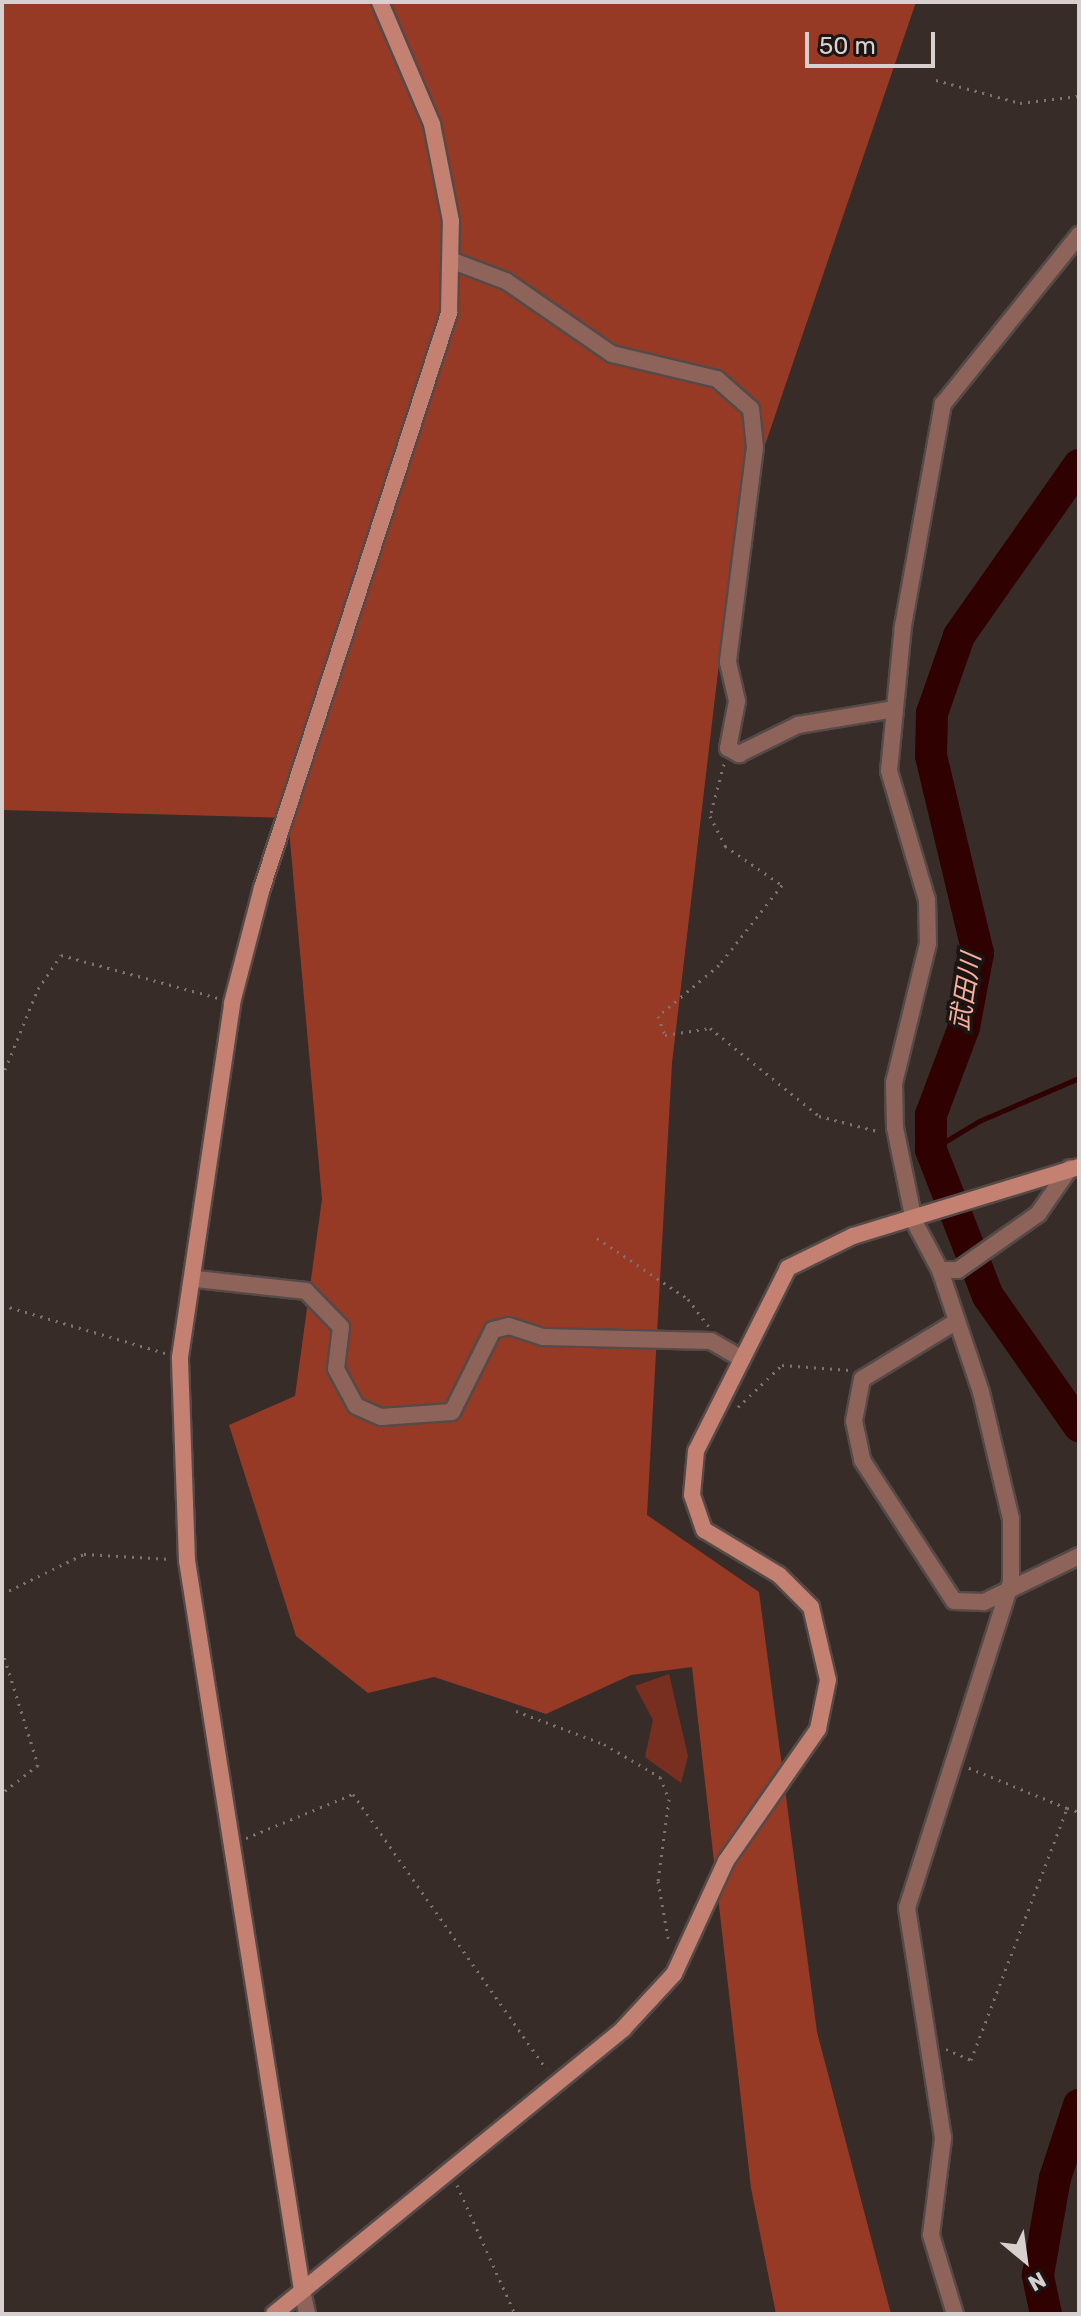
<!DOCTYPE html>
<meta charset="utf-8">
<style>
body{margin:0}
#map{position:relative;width:1081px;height:2316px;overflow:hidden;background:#382c29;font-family:Rubik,"Noto Sans JP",sans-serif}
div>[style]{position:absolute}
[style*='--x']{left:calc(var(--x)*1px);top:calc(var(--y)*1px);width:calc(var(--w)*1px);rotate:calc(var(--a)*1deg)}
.green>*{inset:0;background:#792f20}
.forest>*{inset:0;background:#963a26}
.stream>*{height:5px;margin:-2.5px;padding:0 2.5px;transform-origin:2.5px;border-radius:2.5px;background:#2f0100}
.river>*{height:32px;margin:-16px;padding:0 16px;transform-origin:16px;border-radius:16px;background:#2f0100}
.path>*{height:3px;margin-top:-1.5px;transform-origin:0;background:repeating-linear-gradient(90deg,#7c726f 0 2px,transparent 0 8px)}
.roads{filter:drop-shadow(2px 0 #554a47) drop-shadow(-2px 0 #554a47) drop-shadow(0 2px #554a47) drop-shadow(0 -2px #554a47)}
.street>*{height:16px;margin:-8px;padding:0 8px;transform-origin:8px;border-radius:8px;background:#8e645a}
.secondary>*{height:16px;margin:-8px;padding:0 8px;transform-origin:8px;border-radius:8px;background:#c48171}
span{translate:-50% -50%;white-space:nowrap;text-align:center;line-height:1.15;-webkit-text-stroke:7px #1b1614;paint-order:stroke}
.water-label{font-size:26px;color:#faad9b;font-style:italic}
.frame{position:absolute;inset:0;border:4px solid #d8d0ce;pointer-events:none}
.north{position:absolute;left:985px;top:2220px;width:80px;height:80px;-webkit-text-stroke:6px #1b1614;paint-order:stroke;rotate:151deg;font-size:22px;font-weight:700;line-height:32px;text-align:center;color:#d8d0ce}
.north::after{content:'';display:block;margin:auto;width:28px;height:36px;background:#d8d0ce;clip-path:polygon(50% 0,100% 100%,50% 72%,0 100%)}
.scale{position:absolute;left:805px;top:32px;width:130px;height:36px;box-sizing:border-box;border:4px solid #d8d0ce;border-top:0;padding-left:10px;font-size:24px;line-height:28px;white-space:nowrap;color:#d8d0ce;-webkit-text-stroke:6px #1b1614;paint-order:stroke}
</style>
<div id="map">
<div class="green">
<div style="clip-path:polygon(669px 1674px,688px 1756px,681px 1783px,645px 1757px,653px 1720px,635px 1686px)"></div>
</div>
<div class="forest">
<div style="clip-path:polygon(2px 2px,916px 2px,734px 536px,672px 1063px,647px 1515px,759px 1592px,817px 2032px,891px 2314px,776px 2314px,751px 2188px,692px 1667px,631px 1675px,546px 1714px,434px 1677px,368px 1693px,296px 1636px,229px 1425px,295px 1396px,322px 1199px,288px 818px,2px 810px)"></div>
</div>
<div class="stream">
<div style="--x:931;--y:1150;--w:56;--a:-31.1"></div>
<div style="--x:979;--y:1121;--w:109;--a:-23.3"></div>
</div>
<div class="river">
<div style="--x:1079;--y:465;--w:209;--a:125.1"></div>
<div style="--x:959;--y:636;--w:82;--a:109.3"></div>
<div style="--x:932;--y:713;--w:43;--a:91.3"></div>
<div style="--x:931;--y:756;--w:203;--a:76.6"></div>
<div style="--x:978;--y:953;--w:75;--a:100.7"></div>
<div style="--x:964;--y:1027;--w:94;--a:110.6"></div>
<div style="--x:931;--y:1115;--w:35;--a:90"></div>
<div style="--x:931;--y:1150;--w:157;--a:68.7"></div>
<div style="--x:988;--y:1296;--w:159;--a:55"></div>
<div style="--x:1046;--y:2314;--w:40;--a:-102"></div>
<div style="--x:1038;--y:2275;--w:98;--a:-80.1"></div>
<div style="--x:1055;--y:2178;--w:77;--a:-71.8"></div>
</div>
<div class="path">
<div style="--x:936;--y:80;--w:87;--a:15.3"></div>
<div style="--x:1020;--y:103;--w:59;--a:-6.8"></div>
<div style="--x:724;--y:764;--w:54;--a:105.1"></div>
<div style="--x:710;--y:816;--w:34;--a:63"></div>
<div style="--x:725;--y:846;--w:69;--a:34.4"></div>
<div style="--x:782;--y:885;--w:102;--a:128.2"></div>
<div style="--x:719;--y:965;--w:80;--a:140.1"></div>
<div style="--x:658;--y:1016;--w:20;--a:70"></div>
<div style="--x:665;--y:1035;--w:46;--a:-8.8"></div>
<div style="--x:710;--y:1028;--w:140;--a:38.9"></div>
<div style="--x:819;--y:1116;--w:60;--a:14.5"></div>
<div style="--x:2;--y:1077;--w:95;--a:-67.8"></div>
<div style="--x:38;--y:989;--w:41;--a:-55.9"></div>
<div style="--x:61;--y:955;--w:163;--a:15.3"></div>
<div style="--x:597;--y:1238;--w:110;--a:33.8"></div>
<div style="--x:688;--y:1299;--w:34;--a:53"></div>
<div style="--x:2;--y:1305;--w:170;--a:16.4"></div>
<div style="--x:738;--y:1407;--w:61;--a:-43.7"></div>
<div style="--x:782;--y:1365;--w:68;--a:4.2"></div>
<div style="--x:2;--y:1594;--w:91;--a:-26"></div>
<div style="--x:84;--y:1554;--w:87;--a:3.3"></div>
<div style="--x:2;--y:1650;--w:121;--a:72.6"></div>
<div style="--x:38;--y:1765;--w:46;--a:142.1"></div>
<div style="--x:516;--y:1711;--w:94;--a:20.6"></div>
<div style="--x:604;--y:1744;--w:65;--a:30.5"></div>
<div style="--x:660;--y:1777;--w:24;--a:68"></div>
<div style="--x:669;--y:1799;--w:83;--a:97.6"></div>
<div style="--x:658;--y:1881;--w:63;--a:79.9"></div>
<div style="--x:1067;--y:1808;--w:13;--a:18"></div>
<div style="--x:246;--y:1838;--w:116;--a:-22.4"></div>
<div style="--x:353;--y:1794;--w:336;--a:54.9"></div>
<div style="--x:946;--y:2049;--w:27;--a:24"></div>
<div style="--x:971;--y:2060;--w:270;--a:-69.1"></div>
<div style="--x:1067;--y:1808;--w:108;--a:-157.7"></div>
<div style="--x:457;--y:2185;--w:141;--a:65.8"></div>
</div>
<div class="roads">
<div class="street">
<div style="--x:453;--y:261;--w:57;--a:20.7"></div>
<div style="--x:506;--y:281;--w:129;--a:34.6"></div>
<div style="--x:612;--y:354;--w:108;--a:13.4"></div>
<div style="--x:717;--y:379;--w:45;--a:41.4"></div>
<div style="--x:751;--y:409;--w:38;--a:84"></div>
<div style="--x:755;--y:447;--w:217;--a:97.2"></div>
<div style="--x:728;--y:662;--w:40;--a:77"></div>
<div style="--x:737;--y:701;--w:48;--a:100.8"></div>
<div style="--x:728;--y:748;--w:13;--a:29"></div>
<div style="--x:739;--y:754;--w:66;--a:-26.2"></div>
<div style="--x:798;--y:725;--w:98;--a:-9.4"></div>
<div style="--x:940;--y:1270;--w:18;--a:0"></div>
<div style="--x:958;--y:1270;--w:98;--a:-35"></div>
<div style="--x:1038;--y:1214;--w:56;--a:-55.2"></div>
<div style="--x:196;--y:1279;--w:111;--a:6.2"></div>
<div style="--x:306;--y:1291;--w:50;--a:45.8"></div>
<div style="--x:341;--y:1327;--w:42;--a:96.8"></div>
<div style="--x:336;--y:1369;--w:42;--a:61.6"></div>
<div style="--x:356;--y:1406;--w:27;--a:24"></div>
<div style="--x:381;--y:1417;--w:71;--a:-4"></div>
<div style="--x:452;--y:1412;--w:92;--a:-63.4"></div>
<div style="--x:493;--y:1330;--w:16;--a:-14"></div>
<div style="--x:509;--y:1326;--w:36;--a:18"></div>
<div style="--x:543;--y:1337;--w:168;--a:1.4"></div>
<div style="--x:711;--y:1341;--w:36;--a:30"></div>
<div style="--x:957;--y:1321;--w:111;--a:148.6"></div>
<div style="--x:862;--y:1379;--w:43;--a:100.8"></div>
<div style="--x:854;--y:1421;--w:40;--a:78"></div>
<div style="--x:862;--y:1460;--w:168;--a:56.9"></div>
<div style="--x:954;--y:1601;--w:30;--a:2"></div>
<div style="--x:984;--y:1602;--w:106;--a:-25.8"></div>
<div style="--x:302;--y:2290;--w:25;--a:78"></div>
<div style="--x:955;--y:2314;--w:83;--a:-106.9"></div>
<div style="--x:931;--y:2235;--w:98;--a:-82.9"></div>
<div style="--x:943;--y:2138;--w:233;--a:-98.9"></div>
<div style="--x:907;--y:1908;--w:341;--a:-72.3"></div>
<div style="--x:1011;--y:1583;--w:64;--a:-90"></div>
<div style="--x:1011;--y:1519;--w:130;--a:-103.3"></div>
<div style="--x:981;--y:1392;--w:129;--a:-108.6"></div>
<div style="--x:940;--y:1270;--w:55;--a:-118"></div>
<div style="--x:914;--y:1221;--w:95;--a:-101.5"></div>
<div style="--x:895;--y:1128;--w:45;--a:-91.3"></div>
<div style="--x:894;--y:1083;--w:144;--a:-76.3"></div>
<div style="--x:928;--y:943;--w:43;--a:-91.3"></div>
<div style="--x:927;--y:900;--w:134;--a:-106.4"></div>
<div style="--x:889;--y:771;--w:146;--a:-84.5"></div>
<div style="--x:903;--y:626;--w:226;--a:-79.8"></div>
<div style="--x:943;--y:404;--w:217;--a:-51.2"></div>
</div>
<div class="secondary">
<div style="--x:302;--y:2290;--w:738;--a:-98.96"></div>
<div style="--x:187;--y:1561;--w:204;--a:-92"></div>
<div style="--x:180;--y:1357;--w:358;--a:-81.6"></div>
<div style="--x:232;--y:1003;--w:119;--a:-75.4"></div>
<div style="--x:262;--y:888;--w:605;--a:-71.98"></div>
<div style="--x:449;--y:313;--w:92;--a:-88.8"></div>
<div style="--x:451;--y:221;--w:99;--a:-101.1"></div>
<div style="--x:432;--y:124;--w:133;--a:-113.1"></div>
<div style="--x:274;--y:2314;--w:451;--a:-39.2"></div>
<div style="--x:623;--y:2029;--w:75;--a:-47.2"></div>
<div style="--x:674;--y:1974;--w:124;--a:-65.3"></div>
<div style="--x:726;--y:1861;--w:161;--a:-55.1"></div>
<div style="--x:818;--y:1729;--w:50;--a:-78.5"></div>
<div style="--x:828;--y:1680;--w:75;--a:-103.1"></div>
<div style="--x:811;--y:1607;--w:45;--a:-135"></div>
<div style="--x:779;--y:1575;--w:87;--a:-149"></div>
<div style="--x:704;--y:1530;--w:37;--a:-109"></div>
<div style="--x:692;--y:1495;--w:44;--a:-84.8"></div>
<div style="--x:696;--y:1451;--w:205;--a:-63.3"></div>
<div style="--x:788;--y:1268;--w:72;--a:-26.2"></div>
<div style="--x:853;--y:1236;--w:236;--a:-17"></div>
</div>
</div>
<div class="water-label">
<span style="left:966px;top:992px;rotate:-81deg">武田川</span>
</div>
<div class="frame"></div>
<div class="north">N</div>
<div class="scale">50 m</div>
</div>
